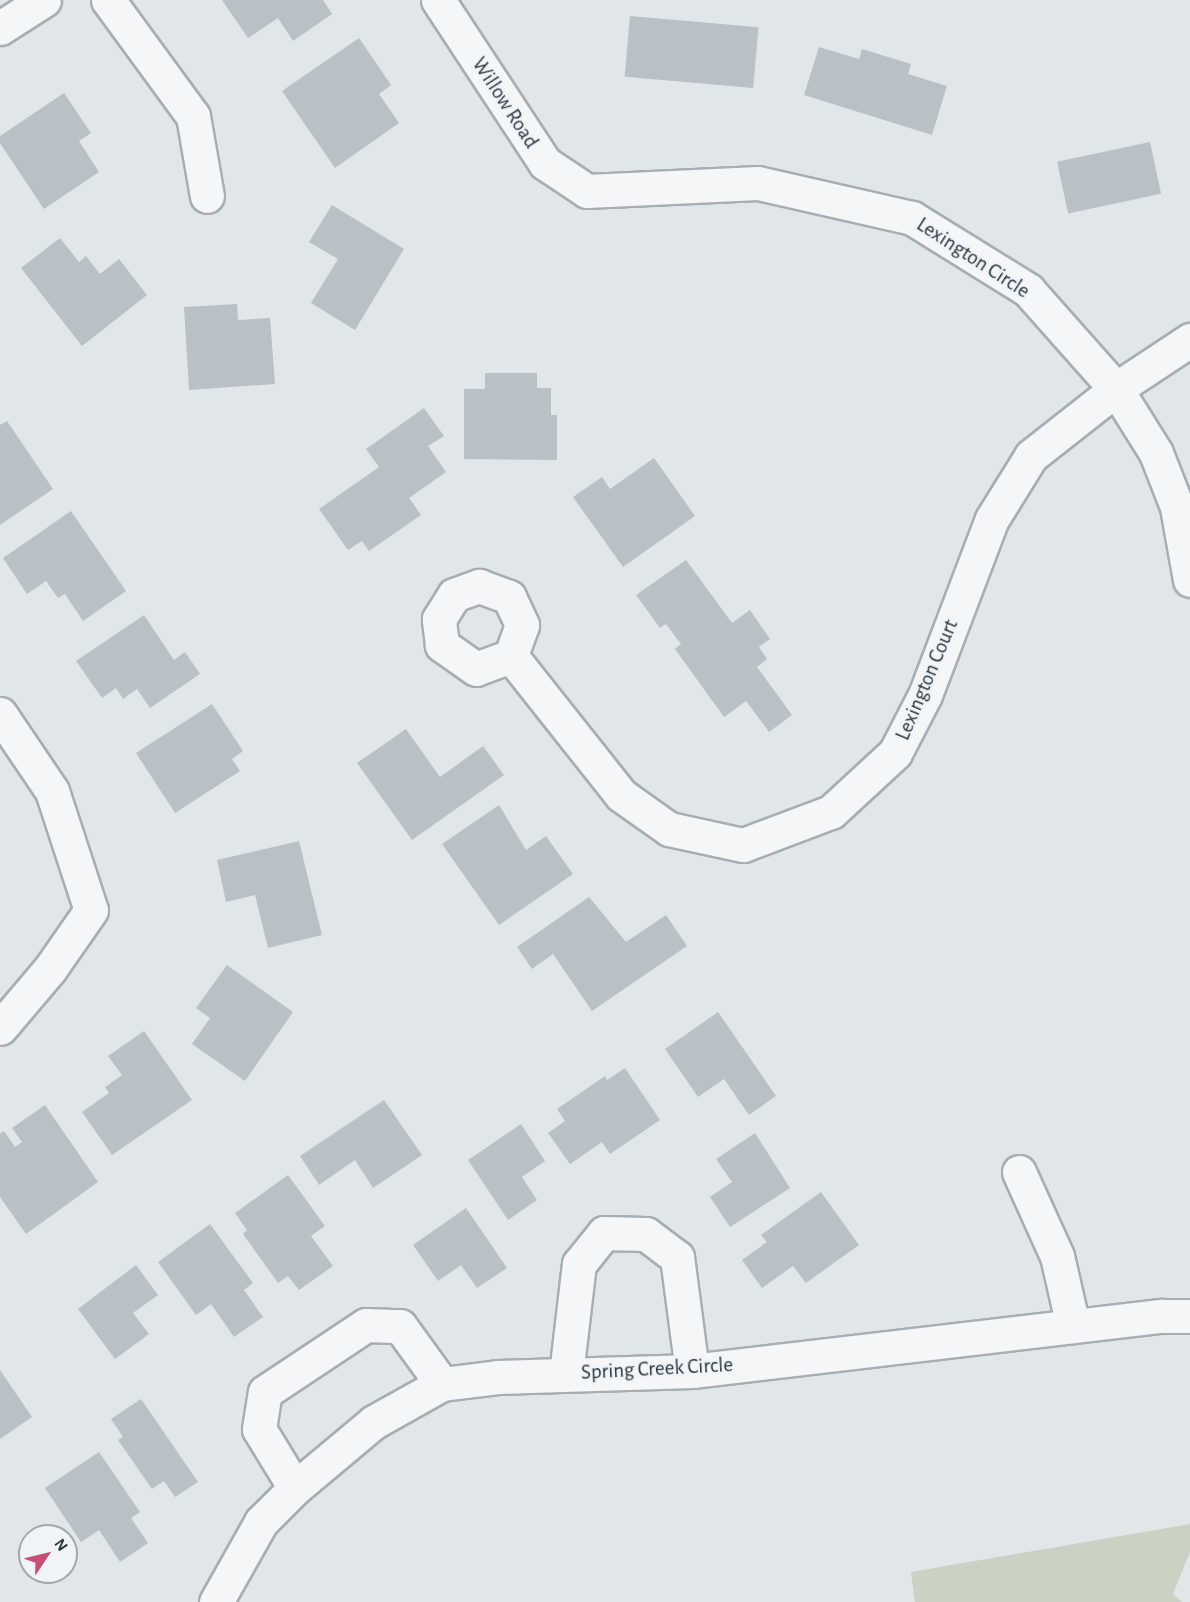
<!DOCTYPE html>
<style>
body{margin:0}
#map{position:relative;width:1190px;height:1602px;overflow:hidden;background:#e1e6e9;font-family:"Alegreya Sans",sans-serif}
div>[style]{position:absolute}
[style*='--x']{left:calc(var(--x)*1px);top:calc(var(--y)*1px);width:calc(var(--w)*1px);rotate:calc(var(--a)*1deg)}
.green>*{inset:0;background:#cad2c3}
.building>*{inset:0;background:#b9c0c6;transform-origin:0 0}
.roads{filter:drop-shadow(2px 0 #a6aeb3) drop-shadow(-2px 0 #a6aeb3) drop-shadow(0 2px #a6aeb3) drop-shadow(0 -2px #a6aeb3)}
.minor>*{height:33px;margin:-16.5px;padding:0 16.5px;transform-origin:16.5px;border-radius:16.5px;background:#f4f6f8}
span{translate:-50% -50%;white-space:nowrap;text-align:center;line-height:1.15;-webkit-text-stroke:5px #f1f4f7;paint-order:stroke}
.street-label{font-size:21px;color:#2a3640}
.north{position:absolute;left:18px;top:1524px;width:60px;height:60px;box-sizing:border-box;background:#f1f4f7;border:2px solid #a1a8ae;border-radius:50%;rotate:55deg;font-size:16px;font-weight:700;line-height:24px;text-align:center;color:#2a3640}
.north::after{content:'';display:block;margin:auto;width:21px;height:27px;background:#c74d76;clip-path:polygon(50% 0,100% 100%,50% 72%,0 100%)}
</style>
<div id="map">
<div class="green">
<div style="clip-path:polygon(1190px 1524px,1190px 1552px,1173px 1594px,1182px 1602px,915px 1602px,911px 1572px)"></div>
</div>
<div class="building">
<div style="clip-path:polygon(222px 0,323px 0,332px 14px,293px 41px,278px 18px,248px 38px)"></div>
<div style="left:630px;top:16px;width:129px;height:61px;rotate:5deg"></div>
<div style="clip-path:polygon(359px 38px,391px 85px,379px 94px,399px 123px,335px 168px,282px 91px)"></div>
<div style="clip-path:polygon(819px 47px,859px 59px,862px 49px,911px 64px,908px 74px,947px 86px,932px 135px,804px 95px)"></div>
<div style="clip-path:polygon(64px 93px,91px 133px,79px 141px,99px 172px,44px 209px,0 143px,0 136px)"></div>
<div style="left:1150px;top:142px;width:53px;height:95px;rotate:78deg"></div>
<div style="clip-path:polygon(332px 205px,404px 249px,355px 330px,311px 303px,338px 259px,309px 242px)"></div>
<div style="clip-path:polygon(60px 238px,79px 262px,86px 256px,100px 274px,119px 259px,147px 295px,82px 346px,21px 268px)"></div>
<div style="clip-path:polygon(237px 304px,238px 320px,270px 318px,275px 384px,189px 390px,184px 307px)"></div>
<div style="clip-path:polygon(485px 373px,537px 373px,537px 388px,551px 388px,551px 415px,557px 415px,557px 460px,464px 459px,464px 389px,485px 389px)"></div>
<div style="clip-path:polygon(424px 408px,444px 436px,428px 446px,446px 472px,409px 498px,421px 515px,369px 551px,362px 541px,348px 550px,319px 509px,379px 467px,366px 449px)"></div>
<div style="clip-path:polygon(7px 421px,53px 489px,0 525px,0 425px)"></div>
<div style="clip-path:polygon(654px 458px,695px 516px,623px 567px,573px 497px,602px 477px,610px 489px)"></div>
<div style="clip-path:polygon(71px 511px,126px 591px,83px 621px,65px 594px,58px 598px,46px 581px,27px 594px,3px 558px)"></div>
<div style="clip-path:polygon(686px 560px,732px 623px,750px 610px,770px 639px,759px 647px,767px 659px,757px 667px,792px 715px,769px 732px,746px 701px,724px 717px,675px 649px,681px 644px,666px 624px,660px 628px,636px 595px)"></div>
<div style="clip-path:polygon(144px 615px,174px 660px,185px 652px,200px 674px,150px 708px,137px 689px,123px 699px,116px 688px,102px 698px,76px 661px)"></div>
<div style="clip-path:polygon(212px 704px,243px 751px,232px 759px,240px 771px,175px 813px,136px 753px)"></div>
<div style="clip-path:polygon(406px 729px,440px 777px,483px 746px,504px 775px,412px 840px,357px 763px)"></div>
<div style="clip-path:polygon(499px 805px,526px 850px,546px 836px,573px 874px,499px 925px,442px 844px)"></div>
<div style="clip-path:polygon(299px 841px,322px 935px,268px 948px,255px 895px,226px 902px,217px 860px)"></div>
<div style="clip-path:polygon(589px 897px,626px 942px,666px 915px,687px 946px,592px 1011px,553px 954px,532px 969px,517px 947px)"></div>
<div style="clip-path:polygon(227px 965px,293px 1012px,245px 1081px,192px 1044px,210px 1018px,196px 1008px)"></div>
<div style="clip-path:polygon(718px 1012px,776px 1096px,749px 1115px,724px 1079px,698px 1097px,665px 1049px)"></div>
<div style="clip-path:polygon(144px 1031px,192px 1100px,112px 1155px,82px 1112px,109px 1093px,105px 1087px,122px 1075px,108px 1056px)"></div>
<div style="clip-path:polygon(625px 1068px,660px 1120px,610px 1154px,602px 1142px,570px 1164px,548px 1133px,565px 1121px,557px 1109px,605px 1076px,607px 1080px)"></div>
<div style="clip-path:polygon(384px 1100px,422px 1155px,373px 1188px,355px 1160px,319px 1185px,300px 1156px)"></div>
<div style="clip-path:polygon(45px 1105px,98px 1182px,26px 1234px,0 1197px,0 1134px,4px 1131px,15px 1147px,22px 1142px,12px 1128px)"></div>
<div style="clip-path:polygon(521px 1124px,545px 1161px,522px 1177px,537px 1200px,508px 1220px,468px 1160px)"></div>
<div style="clip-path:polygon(755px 1133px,790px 1188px,730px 1227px,710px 1197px,732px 1182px,716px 1159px)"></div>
<div style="clip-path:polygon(288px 1175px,325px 1226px,311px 1236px,333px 1266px,299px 1290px,288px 1276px,278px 1283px,243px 1234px,247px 1230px,235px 1213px)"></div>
<div style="clip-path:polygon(821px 1192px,859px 1245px,806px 1283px,793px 1266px,762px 1288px,742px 1260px,767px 1242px,761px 1235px)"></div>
<div style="clip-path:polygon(466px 1208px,507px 1268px,477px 1288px,461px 1265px,438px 1281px,413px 1245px)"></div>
<div style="clip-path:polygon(210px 1224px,253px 1283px,244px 1290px,263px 1317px,234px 1337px,211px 1304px,196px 1315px,158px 1262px)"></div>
<div style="clip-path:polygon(136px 1265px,158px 1295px,133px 1313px,149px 1334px,115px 1359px,78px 1309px)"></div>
<div style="clip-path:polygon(0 1370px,32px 1417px,0 1439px)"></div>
<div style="clip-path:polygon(141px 1399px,198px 1482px,175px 1497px,164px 1481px,152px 1489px,118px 1440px,123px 1437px,111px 1419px)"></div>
<div style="clip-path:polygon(99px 1452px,140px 1512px,131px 1518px,148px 1543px,120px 1562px,99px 1530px,81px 1542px,45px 1488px)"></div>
</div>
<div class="roads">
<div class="minor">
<div style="--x:108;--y:0;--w:144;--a:53.8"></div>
<div style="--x:193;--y:116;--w:81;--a:80.1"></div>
<div style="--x:438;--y:0;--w:195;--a:56.7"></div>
<div style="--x:545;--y:163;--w:50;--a:33.7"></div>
<div style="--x:587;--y:191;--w:171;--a:-2.7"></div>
<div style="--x:758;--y:183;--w:158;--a:12.8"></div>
<div style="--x:912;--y:218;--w:137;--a:31.8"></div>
<div style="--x:1028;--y:290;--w:132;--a:48.4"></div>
<div style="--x:1116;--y:389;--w:75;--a:58"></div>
<div style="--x:1156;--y:453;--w:58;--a:68.7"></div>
<div style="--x:1177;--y:507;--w:74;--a:79.9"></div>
<div style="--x:0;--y:28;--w:52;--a:-32.5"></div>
<div style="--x:511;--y:656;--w:37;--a:160"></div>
<div style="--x:476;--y:669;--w:42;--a:-144.8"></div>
<div style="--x:442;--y:645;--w:26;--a:-97"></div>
<div style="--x:439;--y:619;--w:28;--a:-58"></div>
<div style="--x:454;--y:595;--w:27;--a:-20"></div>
<div style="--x:479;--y:586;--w:32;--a:20"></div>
<div style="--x:509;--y:597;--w:31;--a:65"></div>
<div style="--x:522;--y:625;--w:33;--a:110"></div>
<div style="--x:511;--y:656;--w:177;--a:51.6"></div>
<div style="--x:621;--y:795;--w:59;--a:35.3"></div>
<div style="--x:669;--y:829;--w:76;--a:12.2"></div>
<div style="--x:743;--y:845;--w:94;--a:-20.6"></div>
<div style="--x:831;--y:812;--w:87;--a:-42.7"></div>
<div style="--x:895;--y:753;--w:65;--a:-62.7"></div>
<div style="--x:925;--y:695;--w:188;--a:-69.2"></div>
<div style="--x:992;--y:519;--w:74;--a:-58.2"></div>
<div style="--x:1031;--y:456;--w:108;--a:-38.2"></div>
<div style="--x:1116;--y:389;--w:89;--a:-33.5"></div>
<div style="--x:0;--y:714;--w:93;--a:56"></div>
<div style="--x:52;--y:791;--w:125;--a:71.9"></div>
<div style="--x:91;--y:910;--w:72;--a:124.8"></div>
<div style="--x:50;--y:969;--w:77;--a:130.3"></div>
<div style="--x:1019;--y:1172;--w:92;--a:65.7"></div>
<div style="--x:1057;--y:1256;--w:72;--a:77.1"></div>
<div style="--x:566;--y:1374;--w:111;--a:-83.3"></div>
<div style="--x:579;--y:1264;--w:40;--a:-51"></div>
<div style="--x:604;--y:1233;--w:42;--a:1.4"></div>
<div style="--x:646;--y:1234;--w:39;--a:37"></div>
<div style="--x:677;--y:1257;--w:115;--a:82.5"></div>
<div style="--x:295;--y:1488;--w:69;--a:-121.4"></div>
<div style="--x:259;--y:1429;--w:37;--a:-81"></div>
<div style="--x:265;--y:1392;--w:121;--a:-33.6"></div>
<div style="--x:366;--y:1325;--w:34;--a:2"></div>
<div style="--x:400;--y:1326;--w:72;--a:54.1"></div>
<div style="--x:216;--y:1602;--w:92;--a:-60.6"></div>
<div style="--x:261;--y:1522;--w:48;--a:-45"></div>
<div style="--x:295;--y:1488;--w:103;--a:-39.9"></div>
<div style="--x:374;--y:1422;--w:78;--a:-29.2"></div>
<div style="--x:442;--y:1384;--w:56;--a:-7.1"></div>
<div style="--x:498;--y:1377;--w:194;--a:-1.8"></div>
<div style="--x:692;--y:1371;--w:474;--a:-6.7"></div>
<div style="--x:1163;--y:1316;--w:27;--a:0"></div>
</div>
</div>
<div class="street-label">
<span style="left:505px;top:103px;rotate:57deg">Willow Road</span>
<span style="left:973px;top:258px;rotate:33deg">Lexington Circle</span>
<span style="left:927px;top:680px;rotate:-67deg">Lexington Court</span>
<span style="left:657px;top:1369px;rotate:-3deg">Spring Creek Circle</span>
</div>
<div class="north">N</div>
</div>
